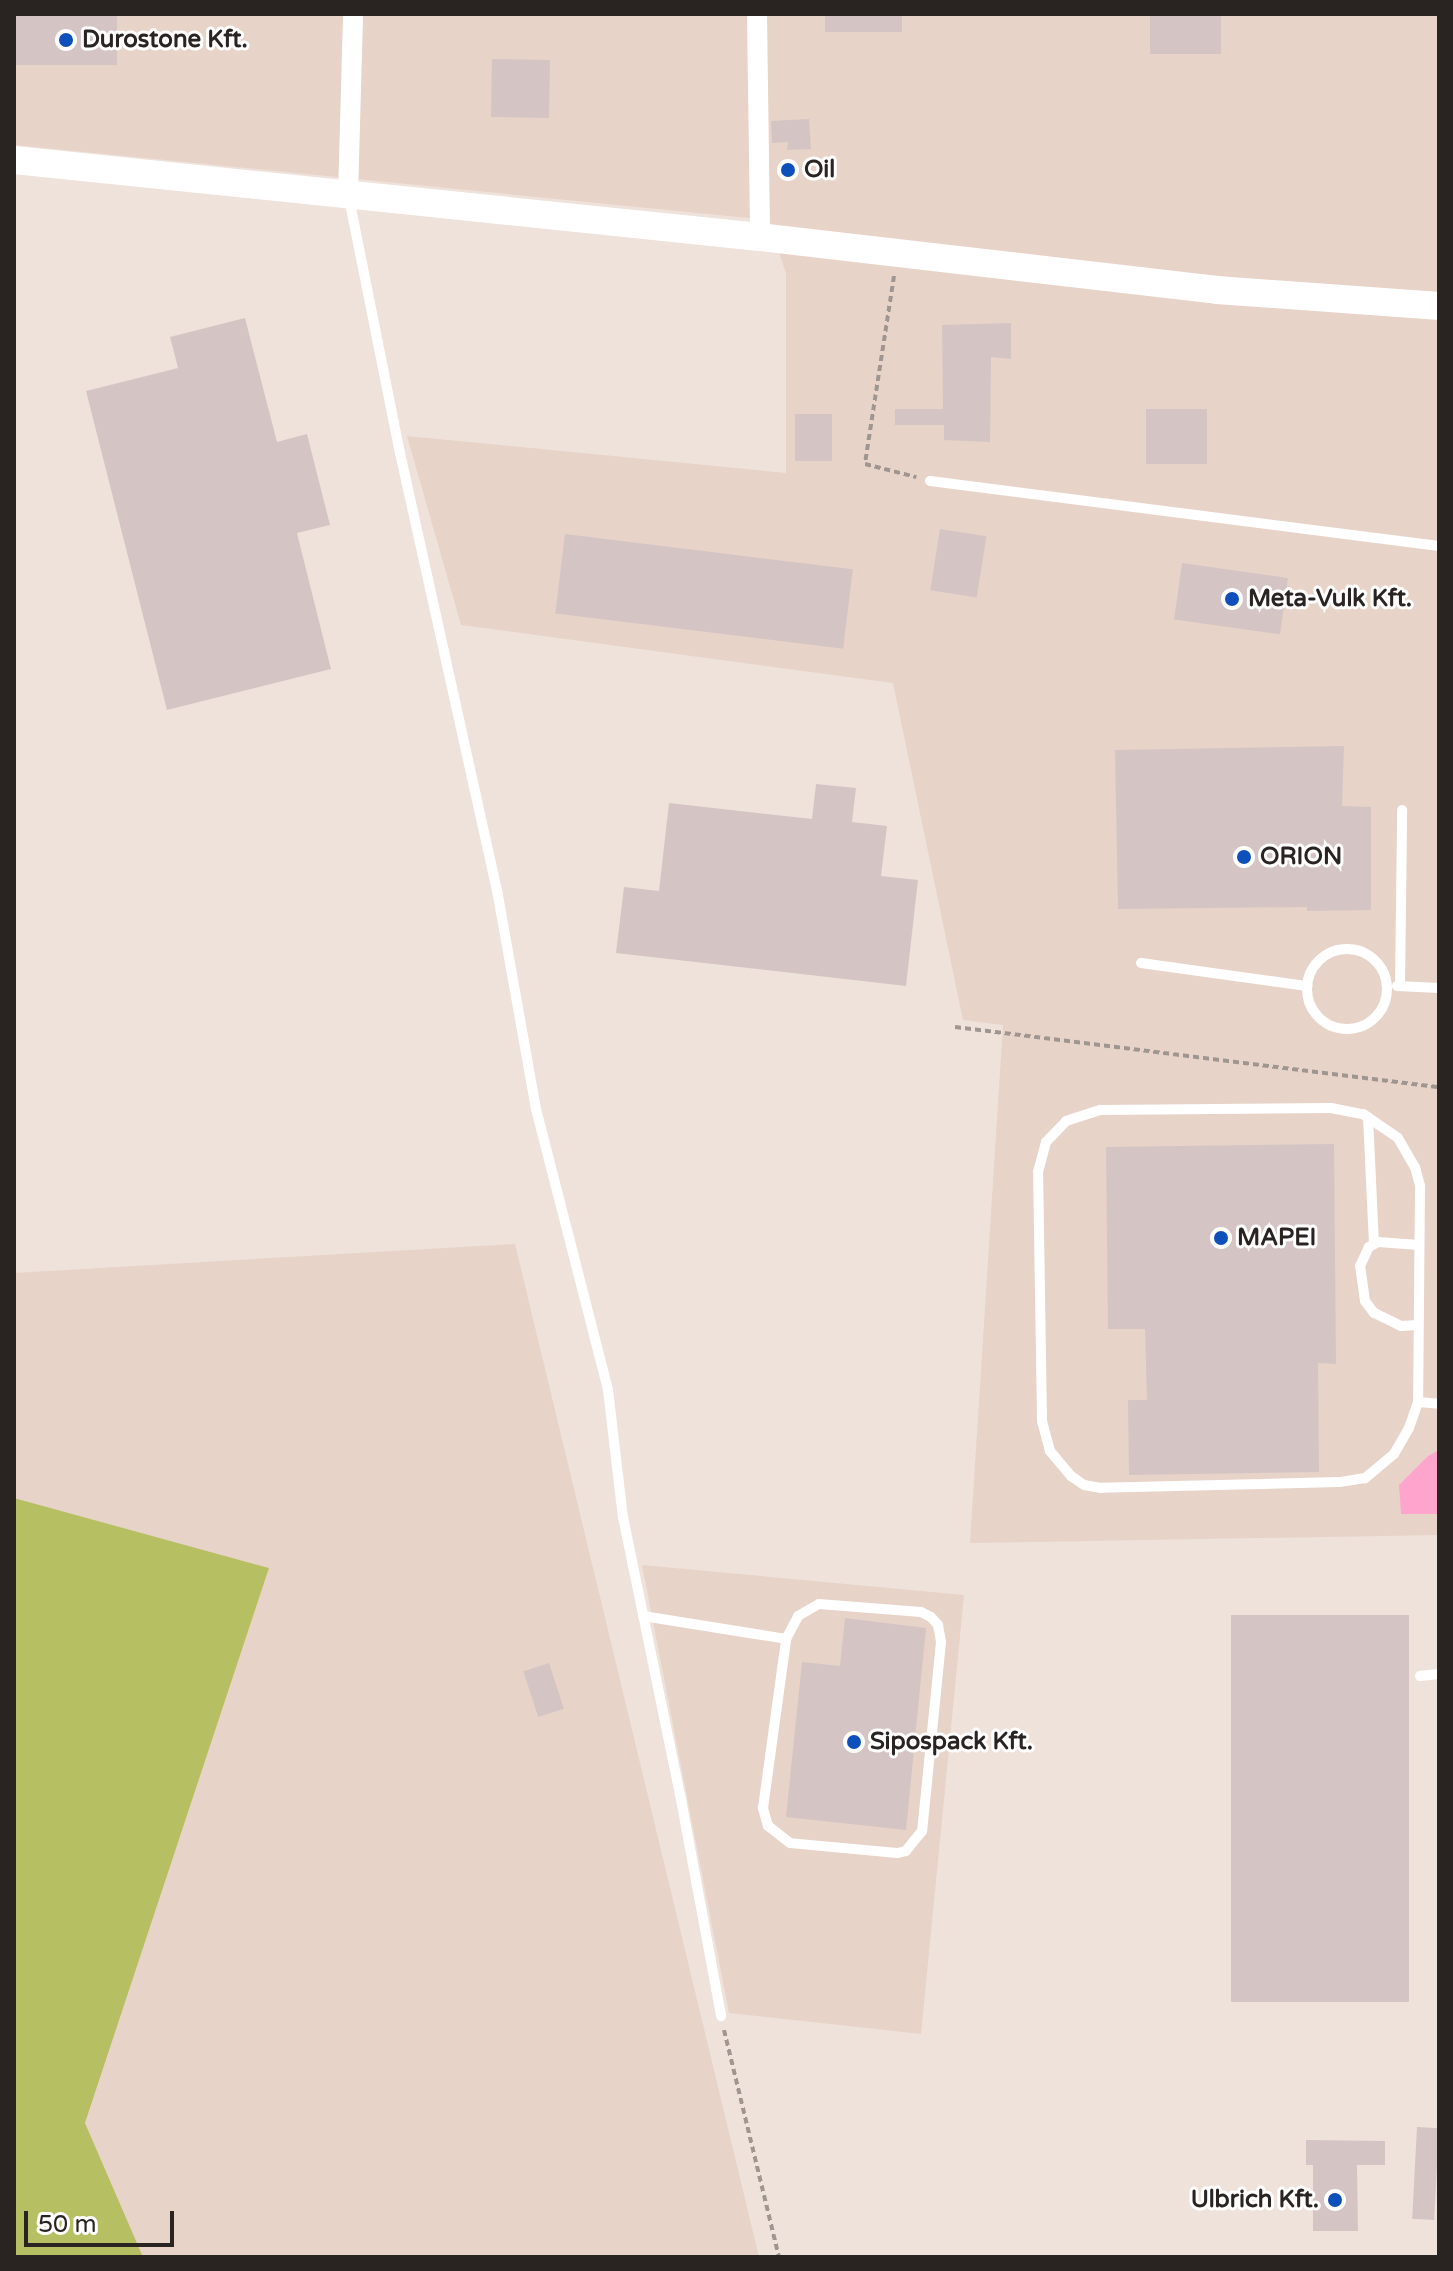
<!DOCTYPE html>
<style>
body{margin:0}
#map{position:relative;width:1453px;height:2271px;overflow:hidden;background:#eee2db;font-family:"Varela Round",sans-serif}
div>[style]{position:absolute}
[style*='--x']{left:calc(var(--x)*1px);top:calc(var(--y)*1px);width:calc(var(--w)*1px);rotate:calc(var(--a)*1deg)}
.built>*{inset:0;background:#e7d3c8}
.forest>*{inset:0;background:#b7bf63}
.water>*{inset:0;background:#ffa5cd}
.building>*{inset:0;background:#d4c5c4;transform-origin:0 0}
.path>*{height:4px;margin-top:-2px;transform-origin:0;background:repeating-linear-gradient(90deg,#9f9691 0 6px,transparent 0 10px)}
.lane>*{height:10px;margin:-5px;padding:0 5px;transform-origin:5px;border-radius:5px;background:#fff}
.lane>.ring{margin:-5px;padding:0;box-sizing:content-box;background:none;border:10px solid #fff;border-radius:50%}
.street>*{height:20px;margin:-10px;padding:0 10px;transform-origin:10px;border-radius:10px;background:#fff}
.secondary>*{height:28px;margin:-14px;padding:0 14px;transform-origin:14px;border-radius:14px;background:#fff}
.dots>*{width:22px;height:22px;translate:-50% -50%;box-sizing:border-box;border:4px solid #fff;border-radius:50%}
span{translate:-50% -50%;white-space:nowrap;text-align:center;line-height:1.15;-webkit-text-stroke:6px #fff;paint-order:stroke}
.poi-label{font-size:24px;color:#292422;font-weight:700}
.left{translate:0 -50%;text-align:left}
.right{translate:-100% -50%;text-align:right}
.frame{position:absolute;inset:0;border:16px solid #292422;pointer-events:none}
.scale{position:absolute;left:24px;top:2211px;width:150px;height:36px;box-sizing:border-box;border:4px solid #292422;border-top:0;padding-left:10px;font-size:24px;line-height:28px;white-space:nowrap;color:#292422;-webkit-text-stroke:6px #fff;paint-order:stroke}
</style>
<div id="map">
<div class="built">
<div style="clip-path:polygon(14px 14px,1439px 14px,1439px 1535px,970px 1543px,1003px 1025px,963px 1020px,893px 683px,461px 625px,407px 436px,786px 473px,786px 273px,768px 220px,14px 145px)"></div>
<div style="clip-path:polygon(515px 1244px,759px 2257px,143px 2257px,85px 2123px,269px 1568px,14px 1498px,14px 1273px)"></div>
<div style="clip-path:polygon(642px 1565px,964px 1595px,921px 2034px,729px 2013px)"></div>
</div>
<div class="forest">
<div style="clip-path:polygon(14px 1498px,269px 1568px,85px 2123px,143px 2257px,14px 2257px)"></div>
</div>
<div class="water">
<div style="clip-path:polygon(1439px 1450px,1439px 1514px,1401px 1514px,1399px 1485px,1428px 1456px)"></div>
</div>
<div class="building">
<div style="left:14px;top:14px;width:103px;height:51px"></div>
<div style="left:825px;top:14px;width:77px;height:18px"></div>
<div style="left:1150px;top:14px;width:71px;height:40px"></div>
<div style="left:492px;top:59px;width:58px;height:58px;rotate:1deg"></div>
<div style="clip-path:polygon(809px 119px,811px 149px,787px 150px,788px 142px,772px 143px,771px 121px)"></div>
<div style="clip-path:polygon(245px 318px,277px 442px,307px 434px,330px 525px,297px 533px,331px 669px,167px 710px,86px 391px,178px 368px,170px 337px)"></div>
<div style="clip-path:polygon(1011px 323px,1011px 359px,991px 357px,990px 442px,944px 440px,944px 425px,895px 425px,895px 409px,943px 409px,942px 325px)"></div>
<div style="left:1146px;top:409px;width:61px;height:55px"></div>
<div style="left:795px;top:414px;width:37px;height:47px"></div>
<div style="left:940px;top:529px;width:47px;height:62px;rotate:9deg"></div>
<div style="left:565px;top:534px;width:290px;height:80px;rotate:7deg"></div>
<div style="left:1182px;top:563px;width:107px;height:57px;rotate:8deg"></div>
<div style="clip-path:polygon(1344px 746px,1342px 806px,1371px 807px,1371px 910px,1307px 911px,1307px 907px,1118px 909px,1115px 750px)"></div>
<div style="clip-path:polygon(816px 784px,856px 788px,852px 822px,887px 826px,881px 876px,918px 880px,906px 986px,616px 953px,624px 887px,659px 891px,669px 803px,812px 819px)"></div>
<div style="clip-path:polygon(1334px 1144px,1336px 1364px,1318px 1363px,1319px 1472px,1129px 1475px,1128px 1400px,1147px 1400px,1145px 1329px,1108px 1329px,1106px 1147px)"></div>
<div style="left:1409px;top:1615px;width:387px;height:178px;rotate:90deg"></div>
<div style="clip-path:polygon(845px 1618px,926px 1628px,906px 1830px,786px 1817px,802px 1662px,840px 1666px)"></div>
<div style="left:549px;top:1663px;width:48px;height:27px;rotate:72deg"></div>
<div style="left:1417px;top:2127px;width:22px;height:92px;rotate:3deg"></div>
<div style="clip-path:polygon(1306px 2140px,1385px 2141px,1385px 2165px,1357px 2165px,1358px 2231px,1313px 2231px,1313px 2165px,1306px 2165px)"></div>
</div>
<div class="path">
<div style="--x:894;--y:276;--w:190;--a:98.8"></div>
<div style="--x:865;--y:464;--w:53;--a:14.3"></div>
<div style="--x:955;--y:1027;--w:488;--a:7.1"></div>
<div style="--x:724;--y:2030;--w:234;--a:76.4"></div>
</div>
<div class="lane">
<div style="--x:349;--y:198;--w:260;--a:78.7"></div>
<div style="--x:400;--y:453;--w:448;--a:77.5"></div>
<div style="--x:497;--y:890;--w:222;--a:79.9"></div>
<div style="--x:536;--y:1109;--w:290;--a:75.6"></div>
<div style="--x:608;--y:1390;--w:128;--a:83.3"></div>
<div style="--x:623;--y:1517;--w:283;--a:78.4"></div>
<div style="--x:680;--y:1794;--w:226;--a:79.5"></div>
<div style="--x:930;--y:481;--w:513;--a:7.28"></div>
<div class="ring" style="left:1307px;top:949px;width:70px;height:70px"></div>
<div style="--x:1141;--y:963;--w:168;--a:7.9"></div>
<div style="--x:1397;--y:986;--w:42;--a:2.7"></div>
<div style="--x:1400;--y:986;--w:176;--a:-89.3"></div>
<div style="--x:1331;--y:1108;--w:33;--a:11"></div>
<div style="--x:1363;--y:1114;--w:42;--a:34.4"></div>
<div style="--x:1398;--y:1138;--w:34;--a:60"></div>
<div style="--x:1415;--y:1167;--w:20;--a:75"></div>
<div style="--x:1420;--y:1186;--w:216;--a:90.5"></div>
<div style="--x:1418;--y:1402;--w:28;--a:109"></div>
<div style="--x:1409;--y:1428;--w:30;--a:120"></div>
<div style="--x:1394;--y:1454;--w:38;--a:140"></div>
<div style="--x:1365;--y:1478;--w:26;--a:171"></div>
<div style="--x:1339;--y:1482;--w:238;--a:178.6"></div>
<div style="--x:1101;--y:1488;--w:17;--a:-170"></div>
<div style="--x:1084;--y:1485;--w:16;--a:-145"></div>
<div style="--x:1071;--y:1476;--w:33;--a:-130"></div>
<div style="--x:1050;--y:1451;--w:31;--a:-105"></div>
<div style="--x:1042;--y:1421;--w:249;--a:-90.9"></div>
<div style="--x:1038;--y:1172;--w:31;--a:-75"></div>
<div style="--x:1046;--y:1142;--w:29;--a:-46"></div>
<div style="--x:1066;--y:1121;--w:36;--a:-18"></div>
<div style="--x:1100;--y:1110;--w:231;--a:-0.5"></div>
<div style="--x:1368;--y:1117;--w:127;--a:87.3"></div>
<div style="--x:1418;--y:1325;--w:17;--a:177"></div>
<div style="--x:1401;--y:1326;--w:30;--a:-154"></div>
<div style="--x:1374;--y:1313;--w:15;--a:-127"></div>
<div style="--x:1365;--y:1301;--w:35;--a:-98"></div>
<div style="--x:1360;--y:1266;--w:21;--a:-65"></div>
<div style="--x:1369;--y:1247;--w:10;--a:-29"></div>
<div style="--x:1378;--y:1242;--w:41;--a:4.2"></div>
<div style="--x:1418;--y:1402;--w:21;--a:5"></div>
<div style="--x:643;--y:1616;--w:145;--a:9.1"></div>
<div style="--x:786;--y:1639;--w:26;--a:-62"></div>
<div style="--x:798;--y:1616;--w:24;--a:-30"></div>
<div style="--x:819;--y:1604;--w:102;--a:4.5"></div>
<div style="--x:921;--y:1612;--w:11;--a:27"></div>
<div style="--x:931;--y:1617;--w:11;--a:49"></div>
<div style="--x:938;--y:1625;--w:17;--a:80"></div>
<div style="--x:941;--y:1642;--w:190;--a:95.7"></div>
<div style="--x:922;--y:1831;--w:26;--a:129"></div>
<div style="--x:906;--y:1851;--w:9;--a:167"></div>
<div style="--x:897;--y:1853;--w:107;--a:-174.7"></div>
<div style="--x:790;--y:1843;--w:28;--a:-142"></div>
<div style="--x:768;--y:1826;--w:19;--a:-106"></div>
<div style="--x:763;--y:1808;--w:171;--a:-82.2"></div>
<div style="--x:1420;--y:1676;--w:19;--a:-6"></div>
</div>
<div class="street">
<div style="--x:757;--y:14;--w:223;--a:89.2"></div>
<div style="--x:348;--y:196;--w:182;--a:-88.4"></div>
</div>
<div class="secondary">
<div style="--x:14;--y:160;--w:750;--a:5.89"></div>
<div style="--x:760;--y:237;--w:460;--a:6.6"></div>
<div style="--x:1217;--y:290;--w:223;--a:4.1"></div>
</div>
<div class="dots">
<div style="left:66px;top:40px;background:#0e50bb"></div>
<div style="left:788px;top:170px;background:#0e50bb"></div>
<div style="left:1232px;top:599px;background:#0e50bb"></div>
<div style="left:1244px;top:857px;background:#0e50bb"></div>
<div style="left:1221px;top:1238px;background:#0e50bb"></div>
<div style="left:854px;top:1742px;background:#0e50bb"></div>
<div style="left:1335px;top:2200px;background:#0e50bb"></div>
</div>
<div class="poi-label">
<span class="left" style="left:82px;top:40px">Durostone Kft.</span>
<span class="left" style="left:804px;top:170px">Oil</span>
<span class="left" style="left:1248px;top:599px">Meta-Vulk Kft.</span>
<span class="left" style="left:1260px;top:857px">ORION</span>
<span class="left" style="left:1237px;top:1238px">MAPEI</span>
<span class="left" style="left:870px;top:1742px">Sipospack Kft.</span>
<span class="right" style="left:1319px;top:2200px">Ulbrich Kft.</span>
</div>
<div class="frame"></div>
<div class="scale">50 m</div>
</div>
